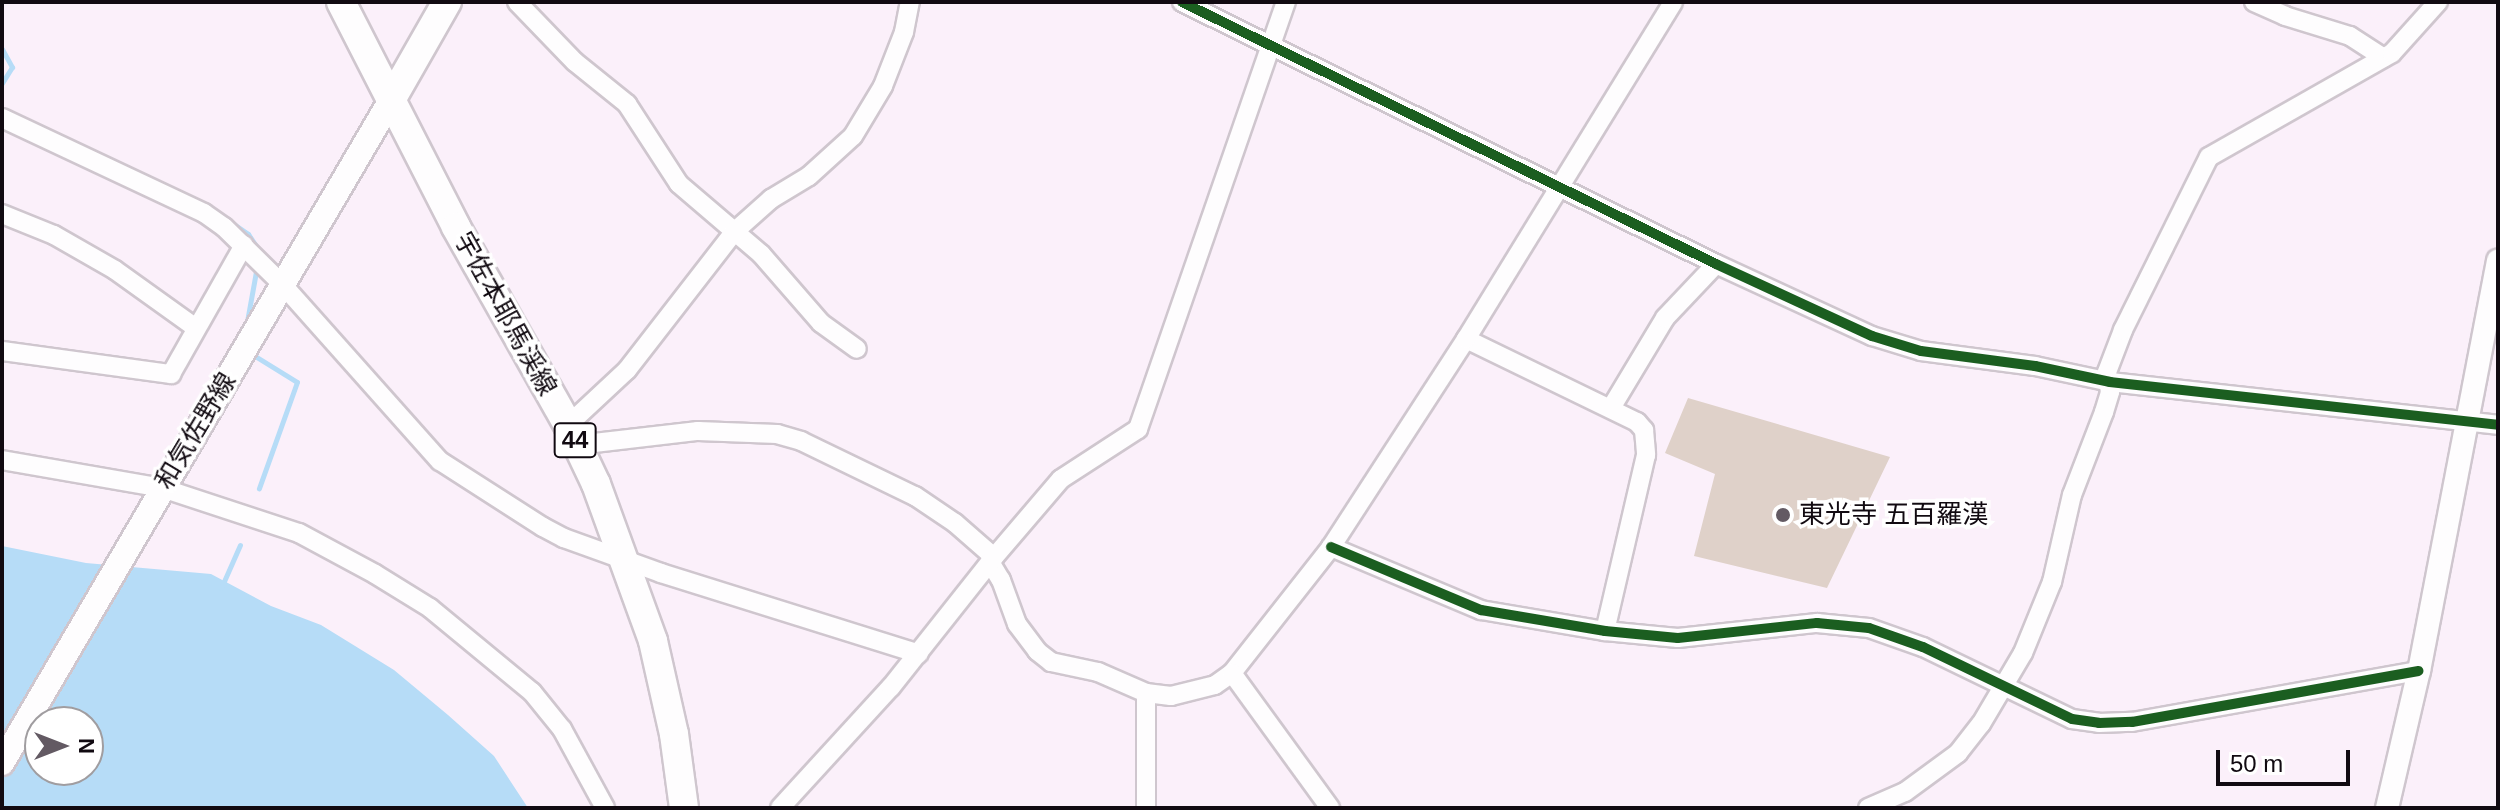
<!DOCTYPE html>
<meta charset="utf-8">
<style>
body{margin:0}
#map{position:relative;width:2500px;height:810px;overflow:hidden;background:#fbf0fa;font-family:Arial,"Noto Sans JP",sans-serif}
div>[style]{position:absolute}
[style*='--x']{left:calc(var(--x)*1px);top:calc(var(--y)*1px);width:calc(var(--w)*1px);rotate:calc(var(--a)*1deg)}
.water>*{inset:0;background:#b6dcf7}
.stream>*{height:5px;margin:-2.5px;padding:0 2.5px;transform-origin:2.5px;border-radius:2.5px;background:#b6dcf7}
.building>*{inset:0;background:#dfd1c9}
.roads{filter:drop-shadow(2px 0 #cfc6ce) drop-shadow(-2px 0 #cfc6ce) drop-shadow(0 2px #cfc6ce) drop-shadow(0 -2px #cfc6ce)}
.minor>*{height:18px;margin:-9px;padding:0 9px;transform-origin:9px;border-radius:9px;background:#fefdfe}
.tertiary>*{height:22px;margin:-11px;padding:0 11px;transform-origin:11px;border-radius:11px;background:#fefdfe}
.secondary>*{height:24px;margin:-12px;padding:0 12px;transform-origin:12px;border-radius:12px;background:#fefdfe}
.primary>*{height:28px;margin:-14px;padding:0 14px;transform-origin:14px;border-radius:14px;background:#fefdfe}
.cycleway>*{height:10px;margin:-5px;padding:0 5px;transform-origin:5px;border-radius:5px;background:#1b5e20}
.dots>*{width:22px;height:22px;translate:-50% -50%;box-sizing:border-box;border:4px solid #fff;border-radius:50%}
span{translate:-50% -50%;white-space:nowrap;text-align:center;line-height:1.15;-webkit-text-stroke:7px #fff;paint-order:stroke}
.shield-label span{padding:2px 6px;background:#fff;border:2px solid;border-radius:6px;-webkit-text-stroke-width:0}
.shield-label{font-size:24px;color:#110a11;font-weight:700}
.street-label{font-size:26px;color:#110a11}
.poi-label{font-size:26px;color:#110a11}
.left{translate:0 -50%;text-align:left}
.frame{position:absolute;inset:0;border:4px solid #110a11;pointer-events:none}
.north{position:absolute;left:24px;top:706px;width:80px;height:80px;box-sizing:border-box;background:#fff;border:2px solid #a09da0;border-radius:50%;rotate:90deg;font-size:22px;font-weight:700;line-height:32px;text-align:center;color:#110a11}
.north::after{content:'';display:block;margin:auto;width:28px;height:36px;background:#635a63;clip-path:polygon(50% 0,100% 100%,50% 72%,0 100%)}
.scale{position:absolute;left:2216px;top:750px;width:134px;height:36px;box-sizing:border-box;border:4px solid #110a11;border-top:0;padding-left:10px;font-size:24px;line-height:28px;white-space:nowrap;color:#110a11;-webkit-text-stroke:6px #fff;paint-order:stroke}
</style>
<div id="map">
<div class="water">
<div style="clip-path:polygon(evenodd,2px 546px,86px 563px,211px 574px,271px 606px,321px 625px,394px 670px,448px 715px,494px 756px,528px 808px,2px 808px,2px 546px,40px 722px,88px 722px,88px 770px,40px 770px,40px 722px)"></div>
</div>
<div class="stream">
<div style="--x:2;--y:49;--w:21;--a:61"></div>
<div style="--x:12;--y:67;--w:19;--a:122"></div>
<div style="--x:212;--y:209;--w:44;--a:34.8"></div>
<div style="--x:248;--y:234;--w:18;--a:56"></div>
<div style="--x:246;--y:327;--w:62;--a:-79.8"></div>
<div style="--x:250;--y:353;--w:55;--a:31.7"></div>
<div style="--x:297;--y:382;--w:113;--a:109.7"></div>
<div style="--x:221;--y:588;--w:47;--a:-66.2"></div>
</div>
<div class="building">
<div style="clip-path:polygon(1688px 398px,1890px 457px,1827px 588px,1694px 556px,1715px 474px,1665px 453px)"></div>
</div>
<div class="roads">
<div class="minor">
<div style="--x:517;--y:2;--w:83;--a:46"></div>
<div style="--x:575;--y:62;--w:67;--a:38.9"></div>
<div style="--x:627;--y:104;--w:95;--a:57"></div>
<div style="--x:679;--y:184;--w:108;--a:40.5"></div>
<div style="--x:761;--y:254;--w:91;--a:49"></div>
<div style="--x:821;--y:323;--w:44;--a:35.8"></div>
<div style="--x:1182;--y:2;--w:595;--a:26.13"></div>
<div style="--x:1716;--y:264;--w:172;--a:24.8"></div>
<div style="--x:1872;--y:336;--w:51;--a:17"></div>
<div style="--x:1921;--y:351;--w:115;--a:7.5"></div>
<div style="--x:2035;--y:366;--w:77;--a:12"></div>
<div style="--x:2110;--y:382;--w:390;--a:6.3"></div>
<div style="--x:2254;--y:2;--w:34;--a:24"></div>
<div style="--x:2285;--y:16;--w:68;--a:17.1"></div>
<div style="--x:2350;--y:36;--w:40;--a:32.9"></div>
<div style="--x:2;--y:118;--w:223;--a:25.2"></div>
<div style="--x:204;--y:213;--w:24;--a:35"></div>
<div style="--x:224;--y:227;--w:83;--a:44.5"></div>
<div style="--x:283;--y:285;--w:236;--a:48.3"></div>
<div style="--x:440;--y:461;--w:122;--a:32.7"></div>
<div style="--x:543;--y:527;--w:24;--a:28"></div>
<div style="--x:564;--y:538;--w:103;--a:19.8"></div>
<div style="--x:661;--y:573;--w:270;--a:17.4"></div>
<div style="--x:2;--y:214;--w:56;--a:22"></div>
<div style="--x:54;--y:235;--w:70;--a:29.8"></div>
<div style="--x:115;--y:270;--w:100;--a:35.6"></div>
<div style="--x:1466;--y:339;--w:190;--a:25.9"></div>
<div style="--x:1637;--y:422;--w:11;--a:49"></div>
<div style="--x:1644;--y:430;--w:25;--a:85"></div>
<div style="--x:1646;--y:455;--w:181;--a:103.1"></div>
<div style="--x:2;--y:351;--w:171;--a:7.8"></div>
<div style="--x:171;--y:374;--w:148;--a:-60.5"></div>
<div style="--x:1611;--y:408;--w:105;--a:-59"></div>
<div style="--x:1665;--y:318;--w:74;--a:-46.6"></div>
<div style="--x:568;--y:425;--w:81;--a:-43"></div>
<div style="--x:627;--y:370;--w:175;--a:-52.2"></div>
<div style="--x:734;--y:232;--w:50;--a:-41.7"></div>
<div style="--x:771;--y:199;--w:44;--a:-31.2"></div>
<div style="--x:809;--y:176;--w:59;--a:-42.3"></div>
<div style="--x:853;--y:136;--w:58;--a:-59"></div>
<div style="--x:883;--y:86;--w:58;--a:-68.7"></div>
<div style="--x:904;--y:32;--w:31;--a:-79"></div>
<div style="--x:579;--y:449;--w:16;--a:-22"></div>
<div style="--x:594;--y:443;--w:105;--a:-6.6"></div>
<div style="--x:698;--y:431;--w:79;--a:2.2"></div>
<div style="--x:777;--y:434;--w:25;--a:16"></div>
<div style="--x:801;--y:441;--w:127;--a:25.8"></div>
<div style="--x:915;--y:496;--w:48;--a:34"></div>
<div style="--x:955;--y:523;--w:52;--a:41.1"></div>
<div style="--x:2;--y:460;--w:162;--a:9.9"></div>
<div style="--x:162;--y:488;--w:144;--a:18.2"></div>
<div style="--x:299;--y:533;--w:86;--a:28.3"></div>
<div style="--x:375;--y:574;--w:65;--a:31.7"></div>
<div style="--x:430;--y:608;--w:132;--a:39.5"></div>
<div style="--x:532;--y:692;--w:48;--a:51"></div>
<div style="--x:562;--y:729;--w:90;--a:61.4"></div>
<div style="--x:1331;--y:547;--w:163;--a:22.8"></div>
<div style="--x:1481;--y:610;--w:126;--a:9.6"></div>
<div style="--x:1605;--y:631;--w:73;--a:5.5"></div>
<div style="--x:1678;--y:638;--w:140;--a:-6.2"></div>
<div style="--x:1817;--y:623;--w:52;--a:5.5"></div>
<div style="--x:1869;--y:628;--w:57;--a:19.4"></div>
<div style="--x:1923;--y:647;--w:165;--a:25.8"></div>
<div style="--x:2072;--y:719;--w:27;--a:8"></div>
<div style="--x:2099;--y:723;--w:33;--a:-2"></div>
<div style="--x:2132;--y:722;--w:291;--a:-10.1"></div>
<div style="--x:990;--y:562;--w:21;--a:59"></div>
<div style="--x:1001;--y:580;--w:47;--a:70"></div>
<div style="--x:1017;--y:624;--w:34;--a:53"></div>
<div style="--x:1037;--y:651;--w:18;--a:38"></div>
<div style="--x:1051;--y:662;--w:48;--a:12"></div>
<div style="--x:1098;--y:672;--w:52;--a:23.6"></div>
<div style="--x:1146;--y:693;--w:25;--a:7"></div>
<div style="--x:1171;--y:696;--w:45;--a:-14"></div>
<div style="--x:1215;--y:685;--w:21;--a:-35"></div>
<div style="--x:1232;--y:673;--w:160;--a:-51.8"></div>
<div style="--x:1331;--y:547;--w:248;--a:-57"></div>
<div style="--x:1466;--y:339;--w:395;--a:-58.4"></div>
<div style="--x:1232;--y:673;--w:167;--a:54"></div>
<div style="--x:1146;--y:693;--w:115;--a:90"></div>
<div style="--x:780;--y:808;--w:164;--a:-47.5"></div>
<div style="--x:891;--y:687;--w:159;--a:-51.6"></div>
<div style="--x:990;--y:562;--w:109;--a:-49.5"></div>
<div style="--x:1061;--y:479;--w:92;--a:-33"></div>
<div style="--x:1138;--y:429;--w:452;--a:-70.9"></div>
<div style="--x:1868;--y:808;--w:40;--a:-23.4"></div>
<div style="--x:1905;--y:792;--w:66;--a:-36.3"></div>
<div style="--x:1958;--y:753;--w:37;--a:-52"></div>
<div style="--x:1981;--y:724;--w:82;--a:-59.4"></div>
<div style="--x:2023;--y:653;--w:77;--a:-67.8"></div>
<div style="--x:2052;--y:582;--w:89;--a:-77.1"></div>
<div style="--x:2072;--y:495;--w:89;--a:-68.9"></div>
<div style="--x:2104;--y:412;--w:21;--a:-73"></div>
<div style="--x:2110;--y:392;--w:20;--a:-99"></div>
<div style="--x:2107;--y:372;--w:45;--a:-69.1"></div>
<div style="--x:2123;--y:330;--w:193;--a:-63.6"></div>
<div style="--x:2209;--y:157;--w:210;--a:-29.6"></div>
<div style="--x:2392;--y:53;--w:69;--a:-48"></div>
</div>
<div class="tertiary">
<div style="--x:2387;--y:808;--w:141;--a:-76.9"></div>
<div style="--x:2419;--y:671;--w:418;--a:-79.1"></div>
</div>
<div class="secondary">
<div style="--x:2;--y:763;--w:769;--a:-59.6"></div>
</div>
<div class="primary">
<div style="--x:341;--y:2;--w:253;--a:62.9"></div>
<div style="--x:456;--y:227;--w:227;--a:60.5"></div>
<div style="--x:568;--y:425;--w:65;--a:64.6"></div>
<div style="--x:596;--y:484;--w:167;--a:70"></div>
<div style="--x:653;--y:641;--w:95;--a:77.3"></div>
<div style="--x:674;--y:734;--w:75;--a:82.3"></div>
<div style="--x:391;--y:100;--w:113;--a:-60.3"></div>
</div>
</div>
<div class="cycleway">
<div style="--x:1182;--y:2;--w:595;--a:26.13"></div>
<div style="--x:1716;--y:264;--w:172;--a:24.8"></div>
<div style="--x:1872;--y:336;--w:51;--a:17"></div>
<div style="--x:1921;--y:351;--w:115;--a:7.5"></div>
<div style="--x:2035;--y:366;--w:77;--a:12"></div>
<div style="--x:2110;--y:382;--w:390;--a:6.3"></div>
<div style="--x:1331;--y:547;--w:163;--a:22.8"></div>
<div style="--x:1481;--y:610;--w:126;--a:9.6"></div>
<div style="--x:1605;--y:631;--w:73;--a:5.5"></div>
<div style="--x:1678;--y:638;--w:140;--a:-6.2"></div>
<div style="--x:1817;--y:623;--w:52;--a:5.5"></div>
<div style="--x:1869;--y:628;--w:57;--a:19.4"></div>
<div style="--x:1923;--y:647;--w:165;--a:25.8"></div>
<div style="--x:2072;--y:719;--w:27;--a:8"></div>
<div style="--x:2099;--y:723;--w:33;--a:-2"></div>
<div style="--x:2132;--y:722;--w:291;--a:-10.1"></div>
</div>
<div class="dots">
<div style="left:1783px;top:515px;background:#635a63"></div>
</div>
<div class="shield-label">
<span style="left:575px;top:440px">44</span>
</div>
<div class="street-label">
<span style="left:505px;top:314px;rotate:61deg">宇佐本耶馬渓線</span>
<span style="left:196px;top:431px;rotate:-59deg">和気佐野線</span>
</div>
<div class="poi-label">
<span class="left" style="left:1799px;top:515px">東光寺 五百羅漢</span>
</div>
<div class="frame"></div>
<div class="north">N</div>
<div class="scale">50 m</div>
</div>
